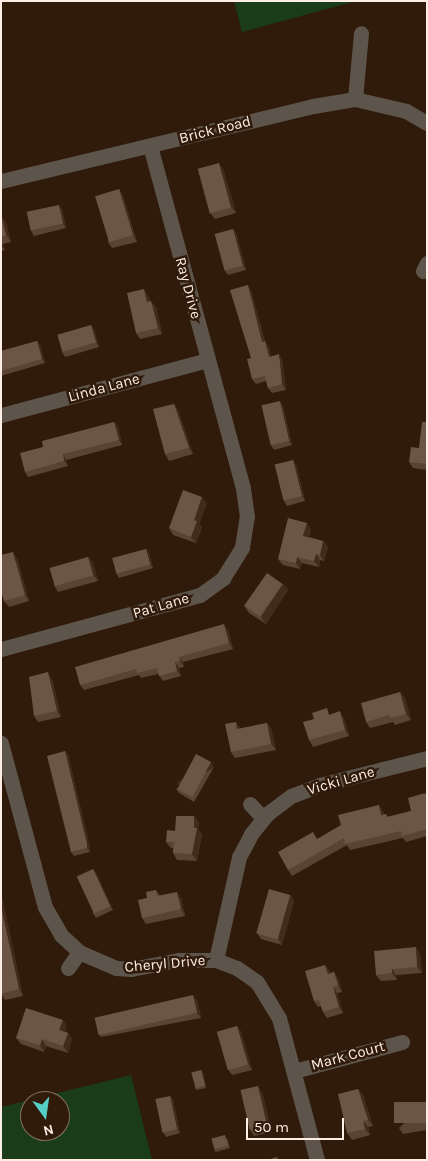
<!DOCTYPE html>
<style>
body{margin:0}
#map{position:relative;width:428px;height:1161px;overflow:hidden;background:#301a0a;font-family:Karla,sans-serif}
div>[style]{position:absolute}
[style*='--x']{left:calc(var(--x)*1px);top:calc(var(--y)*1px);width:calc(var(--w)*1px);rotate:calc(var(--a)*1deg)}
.green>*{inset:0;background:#1a3c19}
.minor>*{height:15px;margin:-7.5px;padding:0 7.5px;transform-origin:7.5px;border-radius:7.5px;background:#5d554b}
.wall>*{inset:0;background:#5a4332}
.shaded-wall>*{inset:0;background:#422b1a;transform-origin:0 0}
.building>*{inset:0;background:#6c5545;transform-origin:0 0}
span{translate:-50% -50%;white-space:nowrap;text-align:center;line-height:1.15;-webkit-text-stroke:5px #301a0a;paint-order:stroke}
.street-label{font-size:15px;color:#fdede3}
.frame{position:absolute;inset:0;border:2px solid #fdede3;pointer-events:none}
.north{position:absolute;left:20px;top:1091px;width:50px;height:50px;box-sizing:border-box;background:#301a0a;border:1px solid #826e61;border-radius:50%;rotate:166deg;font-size:14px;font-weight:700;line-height:20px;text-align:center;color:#fdede3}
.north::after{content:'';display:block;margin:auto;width:18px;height:22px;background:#55cec6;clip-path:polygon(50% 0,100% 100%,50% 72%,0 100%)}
.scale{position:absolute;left:246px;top:1118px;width:98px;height:22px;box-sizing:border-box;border:2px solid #fdede3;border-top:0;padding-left:6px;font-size:15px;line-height:18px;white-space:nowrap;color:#fdede3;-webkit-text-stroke:4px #301a0a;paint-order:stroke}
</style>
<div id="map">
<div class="green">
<div style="clip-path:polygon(234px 1px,356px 1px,242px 32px)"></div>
<div style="clip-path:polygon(evenodd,131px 1075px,152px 1160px,1px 1160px,1px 1107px,131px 1075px,30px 1101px,60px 1101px,60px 1131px,30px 1131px,30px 1101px)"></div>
</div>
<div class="minor">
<div style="--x:355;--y:99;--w:66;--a:-84.8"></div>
<div style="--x:1;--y:181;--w:321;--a:-13.5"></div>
<div style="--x:313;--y:106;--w:43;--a:-9.5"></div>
<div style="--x:355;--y:99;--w:52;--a:13.2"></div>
<div style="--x:406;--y:111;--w:24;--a:30"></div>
<div style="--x:423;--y:271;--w:9;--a:-63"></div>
<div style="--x:1;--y:415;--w:213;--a:-14.9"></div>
<div style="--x:1;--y:649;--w:206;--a:-15.2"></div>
<div style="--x:200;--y:595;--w:29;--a:-36"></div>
<div style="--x:223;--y:578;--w:36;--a:-58"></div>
<div style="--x:242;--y:547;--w:30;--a:-81"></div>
<div style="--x:247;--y:517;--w:29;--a:-98"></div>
<div style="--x:243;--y:488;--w:354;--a:-105.2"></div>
<div style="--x:1;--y:743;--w:170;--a:75"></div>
<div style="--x:45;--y:907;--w:32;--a:60"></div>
<div style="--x:61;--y:935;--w:25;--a:43"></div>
<div style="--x:79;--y:952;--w:40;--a:23.4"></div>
<div style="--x:116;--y:968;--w:15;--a:4"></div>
<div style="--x:131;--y:969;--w:49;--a:-10.6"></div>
<div style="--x:179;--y:960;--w:37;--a:0"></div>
<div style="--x:216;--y:960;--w:22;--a:21"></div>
<div style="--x:237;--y:968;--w:24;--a:35"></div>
<div style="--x:257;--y:982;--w:42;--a:58.6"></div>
<div style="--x:279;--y:1018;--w:147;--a:75"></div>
<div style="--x:250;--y:804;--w:19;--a:47"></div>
<div style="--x:216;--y:960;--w:106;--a:-77.4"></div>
<div style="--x:239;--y:857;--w:26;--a:-62"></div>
<div style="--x:251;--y:834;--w:26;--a:-51"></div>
<div style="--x:267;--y:814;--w:30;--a:-37"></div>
<div style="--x:291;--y:796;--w:30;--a:-21"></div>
<div style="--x:319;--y:785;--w:111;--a:-14"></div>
<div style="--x:68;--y:968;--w:19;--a:-55"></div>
<div style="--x:294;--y:1071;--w:112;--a:-15"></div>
</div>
<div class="wall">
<div style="clip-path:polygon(223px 169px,236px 213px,215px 219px,210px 213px)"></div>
<div style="clip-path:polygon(119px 189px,123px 196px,137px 242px,112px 248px,108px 242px)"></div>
<div style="clip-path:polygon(62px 209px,66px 228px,34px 236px,31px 231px)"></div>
<div style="clip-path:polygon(1px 217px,6px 223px,11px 242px,3px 244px,5px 250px,1px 251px)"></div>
<div style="clip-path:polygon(233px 229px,236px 233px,246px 270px,228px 275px,225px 271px)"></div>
<div style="clip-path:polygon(251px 291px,265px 342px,269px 347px,271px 356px,282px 359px,286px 390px,272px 393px,268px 388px,266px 381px,256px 384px,252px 379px,251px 358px)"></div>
<div style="clip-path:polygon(148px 296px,150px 301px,156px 307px,162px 334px,140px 339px,136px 333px)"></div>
<div style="clip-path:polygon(91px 325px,94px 330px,99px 347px,65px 357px,62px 352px)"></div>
<div style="clip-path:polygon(37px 341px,40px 345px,45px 363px,1px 376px,1px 351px)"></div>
<div style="clip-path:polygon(174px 404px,178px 410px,193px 454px,169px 461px,165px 454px)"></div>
<div style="clip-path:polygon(283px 406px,292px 445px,274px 450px,271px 445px)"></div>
<div style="clip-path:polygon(114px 422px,118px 427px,122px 445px,66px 460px,68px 466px,28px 477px,25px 472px,43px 447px)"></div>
<div style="clip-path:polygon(427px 422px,427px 470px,413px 468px,409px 462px,419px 448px)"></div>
<div style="clip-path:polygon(293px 460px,296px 465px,305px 501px,287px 506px,284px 501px)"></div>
<div style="clip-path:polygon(207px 503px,199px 524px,202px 527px,196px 543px,173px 535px,169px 528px)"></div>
<div style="clip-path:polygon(311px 529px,309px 537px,323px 541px,328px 547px,324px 561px,320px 560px,319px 567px,302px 563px,300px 569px,283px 565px,278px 559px)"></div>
<div style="clip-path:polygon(146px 549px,149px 553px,153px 568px,119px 578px,116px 573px)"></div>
<div style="clip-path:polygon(88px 557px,93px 563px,98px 581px,58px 592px,54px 585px)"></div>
<div style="clip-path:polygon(17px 558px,29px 601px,9px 607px,4px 601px)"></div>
<div style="clip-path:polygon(283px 584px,288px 590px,266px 624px,249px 613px,245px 607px)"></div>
<div style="clip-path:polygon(228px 630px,233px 649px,183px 662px,184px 667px,179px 668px,181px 676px,163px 681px,158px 674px,141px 678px,139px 675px,84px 690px,80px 685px)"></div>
<div style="clip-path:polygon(52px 679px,61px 717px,38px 722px,34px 716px)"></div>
<div style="clip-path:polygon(400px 692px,405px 698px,411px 720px,395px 725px,393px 722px,370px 728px,366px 722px)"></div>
<div style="clip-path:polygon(331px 714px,344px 718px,349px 736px,313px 747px,309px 740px)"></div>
<div style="clip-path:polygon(267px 723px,271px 729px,276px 750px,235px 758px,231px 752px,240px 729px)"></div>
<div style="clip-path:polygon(65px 751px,68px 755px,90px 848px,90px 852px,74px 856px,71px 852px)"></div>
<div style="clip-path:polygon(214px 767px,194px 802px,179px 793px,176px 789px)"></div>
<div style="clip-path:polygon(427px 794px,427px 836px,406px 842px,403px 838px,350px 850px,347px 845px,292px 876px,288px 870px,318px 839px,383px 811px,384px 815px,386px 814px,388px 817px,411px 811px)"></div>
<div style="clip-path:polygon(194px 816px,199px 823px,198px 829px,202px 834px,197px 861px,177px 860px,173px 853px,173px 848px,171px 848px,166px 842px,175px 831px)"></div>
<div style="clip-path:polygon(93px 869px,96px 873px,113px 910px,96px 918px,93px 913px)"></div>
<div style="clip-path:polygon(156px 890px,160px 896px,181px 898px,185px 916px,146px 924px,142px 918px,147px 898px)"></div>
<div style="clip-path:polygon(290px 895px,294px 901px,282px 945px,261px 939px,257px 933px)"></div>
<div style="clip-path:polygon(1px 896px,2px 897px,23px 996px,5px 1000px,1px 994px)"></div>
<div style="clip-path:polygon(420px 954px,422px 973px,396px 975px,397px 980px,381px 981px,376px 975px)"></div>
<div style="clip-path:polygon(330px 971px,330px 973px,334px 972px,338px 978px,342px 992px,337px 993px,343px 1013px,327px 1018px,323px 1012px,321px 1006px,318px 1007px,314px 1001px)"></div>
<div style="clip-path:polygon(197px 1000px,201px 1018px,101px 1037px,98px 1032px)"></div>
<div style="clip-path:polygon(67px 1026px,65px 1032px,68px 1033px,72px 1039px,68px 1053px,46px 1046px,44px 1052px,21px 1044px,16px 1038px)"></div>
<div style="clip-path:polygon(237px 1026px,241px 1032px,252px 1070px,232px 1075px,228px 1069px)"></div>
<div style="clip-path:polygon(201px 1070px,203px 1072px,206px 1088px,196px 1090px,195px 1088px)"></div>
<div style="clip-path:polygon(358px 1089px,363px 1095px,373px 1126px,368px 1127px,370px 1135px,352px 1140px,347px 1133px)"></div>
<div style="clip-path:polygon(262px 1092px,272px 1132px,254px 1136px,250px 1130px)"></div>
<div style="clip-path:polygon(170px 1096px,173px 1100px,180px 1133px,166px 1137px,163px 1132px)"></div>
<div style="clip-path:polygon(427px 1102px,427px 1130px,403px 1134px,399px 1128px)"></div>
<div style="clip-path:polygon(227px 1138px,230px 1148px,216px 1152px,214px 1150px)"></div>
</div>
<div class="shaded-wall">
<div style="clip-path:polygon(219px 163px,223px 169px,236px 213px,231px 207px)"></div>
<div style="clip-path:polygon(119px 189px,123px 196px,137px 242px,133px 235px)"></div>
<div style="clip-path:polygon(59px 205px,62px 209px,66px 228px,63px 224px)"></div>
<div style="clip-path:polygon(2px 217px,6px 223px,11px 242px,6px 235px)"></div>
<div style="clip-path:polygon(233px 229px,236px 233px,246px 270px,243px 266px)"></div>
<div style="clip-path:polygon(1px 242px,3px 244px,5px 250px,1px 246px)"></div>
<div style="clip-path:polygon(248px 285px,251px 291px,266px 348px,262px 342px)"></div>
<div style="clip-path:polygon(144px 289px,148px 296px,151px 308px,147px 302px)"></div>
<div style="clip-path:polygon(151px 301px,156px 307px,162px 334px,158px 328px)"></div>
<div style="clip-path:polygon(91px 325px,94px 330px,99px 347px,96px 342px)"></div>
<div style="clip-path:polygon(37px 341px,40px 345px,45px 363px,42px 359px)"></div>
<div style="clip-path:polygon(265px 341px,269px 347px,273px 362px,269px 357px)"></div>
<div style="clip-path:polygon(279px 354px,282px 359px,286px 390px,282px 384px)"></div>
<div style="clip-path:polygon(280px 401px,283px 406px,292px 445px,289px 441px)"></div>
<div style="clip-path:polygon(174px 404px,178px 410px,193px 454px,189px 448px)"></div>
<div style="clip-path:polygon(114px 422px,118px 427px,122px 445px,119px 440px)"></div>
<div style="clip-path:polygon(63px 454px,66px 460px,68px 466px,64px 461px)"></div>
<div style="clip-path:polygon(293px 460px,296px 465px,305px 501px,302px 496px)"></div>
<div style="clip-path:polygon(202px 497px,207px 503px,199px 524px,202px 527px,196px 543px,191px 537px,194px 520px)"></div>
<div style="clip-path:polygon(307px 523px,311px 529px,308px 542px,303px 536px)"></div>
<div style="clip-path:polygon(323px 541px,328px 547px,324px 561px,320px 555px)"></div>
<div style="clip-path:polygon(146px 549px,149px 553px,153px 568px,150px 564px)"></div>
<div style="clip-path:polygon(13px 552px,17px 558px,29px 601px,25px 595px)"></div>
<div style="clip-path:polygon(316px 554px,320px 560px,319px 567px,314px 561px)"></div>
<div style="clip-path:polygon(88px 557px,93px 563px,98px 581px,93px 575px)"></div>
<div style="clip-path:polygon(297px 557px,302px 563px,300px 569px,296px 563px)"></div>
<div style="clip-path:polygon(283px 584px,288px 590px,266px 624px,261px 617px)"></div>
<div style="clip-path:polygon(224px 624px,228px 630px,233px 649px,229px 643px)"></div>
<div style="clip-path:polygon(179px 657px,183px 662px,184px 667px,180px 661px)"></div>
<div style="clip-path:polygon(175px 662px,179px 668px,181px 676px,177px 671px)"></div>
<div style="clip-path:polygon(48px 672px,52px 679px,61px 717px,57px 711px)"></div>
<div style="clip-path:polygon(400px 692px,405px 698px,411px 720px,406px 714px)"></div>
<div style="clip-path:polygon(340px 711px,344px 718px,349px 736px,345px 730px)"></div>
<div style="clip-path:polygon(236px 722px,240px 728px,242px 735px,237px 729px)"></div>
<div style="clip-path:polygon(267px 723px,271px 729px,276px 750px,271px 744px)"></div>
<div style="clip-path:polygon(65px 751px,68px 755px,90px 848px,90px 852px,87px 848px)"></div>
<div style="left:211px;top:762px;width:6px;height:40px;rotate:59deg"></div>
<div style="clip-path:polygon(379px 805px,383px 811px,386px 821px,381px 815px)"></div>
<div style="clip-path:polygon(194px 816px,199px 823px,198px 829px,202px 834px,197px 861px,192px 854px)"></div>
<div style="clip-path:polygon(93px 869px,96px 873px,113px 910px,110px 906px)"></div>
<div style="clip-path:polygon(177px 892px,181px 898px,185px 916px,181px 909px)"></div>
<div style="clip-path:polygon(290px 895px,294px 901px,282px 945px,278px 939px)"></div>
<div style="clip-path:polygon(1px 896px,2px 897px,23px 996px,19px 989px,1px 907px)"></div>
<div style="clip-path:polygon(416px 947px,420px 954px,422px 973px,417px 967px)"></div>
<div style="clip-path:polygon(325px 965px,330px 971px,332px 980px,328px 974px)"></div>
<div style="clip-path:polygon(392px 969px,396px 975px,397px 980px,392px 973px)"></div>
<div style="clip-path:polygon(334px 972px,338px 978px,342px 992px,338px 985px)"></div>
<div style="clip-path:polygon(333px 987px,337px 993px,343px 1013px,339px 1007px)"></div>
<div style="clip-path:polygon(193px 995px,197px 1000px,201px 1018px,197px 1013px)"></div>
<div style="clip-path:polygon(63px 1020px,67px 1026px,64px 1036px,59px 1030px)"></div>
<div style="clip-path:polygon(237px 1026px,241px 1032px,252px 1070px,248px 1064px)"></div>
<div style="clip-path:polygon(68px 1033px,72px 1039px,68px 1053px,63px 1046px)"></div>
<div style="clip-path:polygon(42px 1039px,46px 1046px,44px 1052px,40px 1045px)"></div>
<div style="clip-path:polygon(201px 1070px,203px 1072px,206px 1088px,205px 1085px)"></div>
<div style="clip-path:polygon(258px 1086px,262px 1092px,272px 1132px,267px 1126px)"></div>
<div style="clip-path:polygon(358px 1089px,363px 1095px,373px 1126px,368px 1120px)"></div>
<div style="clip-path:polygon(170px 1096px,173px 1100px,180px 1133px,177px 1129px)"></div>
<div style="clip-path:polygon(363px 1121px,368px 1127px,370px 1135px,365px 1129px)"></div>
</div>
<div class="building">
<div style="left:219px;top:163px;width:46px;height:22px;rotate:75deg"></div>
<div style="left:119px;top:189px;width:48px;height:25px;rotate:73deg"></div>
<div style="left:59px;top:205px;width:19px;height:33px;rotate:78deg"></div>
<div style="clip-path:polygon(1px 217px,6px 235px,1px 237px)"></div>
<div style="left:233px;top:229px;width:38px;height:19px;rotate:75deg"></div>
<div style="clip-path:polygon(248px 285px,262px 342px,265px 341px,269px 357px,279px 354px,282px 384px,268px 388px,265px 376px,252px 379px,247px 359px,251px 358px,230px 290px)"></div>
<div style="clip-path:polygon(144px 289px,147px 302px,151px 301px,158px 328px,136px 333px,127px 293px)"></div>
<div style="left:91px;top:325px;width:18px;height:35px;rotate:74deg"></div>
<div style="clip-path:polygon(37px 341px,42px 359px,1px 371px,1px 351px)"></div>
<div style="left:280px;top:401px;width:41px;height:19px;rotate:77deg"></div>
<div style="clip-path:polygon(174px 404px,189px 448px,165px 454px,153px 409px)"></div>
<div style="clip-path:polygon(114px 422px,119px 440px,63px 454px,64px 461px,25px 472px,20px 453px,43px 447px,42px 441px)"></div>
<div style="clip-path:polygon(422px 422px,427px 422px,427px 464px,409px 462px,411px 447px,419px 448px)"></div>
<div style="left:293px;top:460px;width:37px;height:19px;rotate:76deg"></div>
<div style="clip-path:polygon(183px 490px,202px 497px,194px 520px,197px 521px,191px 537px,169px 528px)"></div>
<div style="clip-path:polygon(288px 518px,307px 523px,303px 536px,323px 541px,320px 555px,316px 554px,314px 561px,297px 557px,296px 563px,278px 559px)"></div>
<div style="left:146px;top:549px;width:16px;height:35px;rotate:75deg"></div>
<div style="clip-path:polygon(13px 552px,25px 595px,4px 601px,1px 591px,1px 555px)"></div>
<div style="left:88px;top:557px;width:19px;height:40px;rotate:74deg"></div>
<div style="left:267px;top:573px;width:19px;height:40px;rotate:35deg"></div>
<div style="clip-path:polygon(224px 624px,229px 643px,179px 657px,180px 661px,175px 662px,177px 671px,159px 676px,157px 668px,137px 673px,136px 669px,80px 685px,75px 667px)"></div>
<div style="clip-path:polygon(48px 672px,57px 711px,34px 716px,29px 677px)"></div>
<div style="clip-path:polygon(400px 692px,406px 714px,390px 718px,389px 715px,366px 722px,361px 703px)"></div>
<div style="clip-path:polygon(327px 708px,329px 715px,340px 711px,345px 730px,309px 740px,303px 722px,314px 719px,312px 713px)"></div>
<div style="clip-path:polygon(236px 722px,237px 729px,267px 723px,271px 744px,231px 752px,225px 724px)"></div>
<div style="clip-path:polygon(65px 751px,87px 844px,87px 848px,71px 852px,47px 756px)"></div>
<div style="left:196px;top:754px;width:17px;height:40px;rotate:28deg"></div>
<div style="clip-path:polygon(425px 793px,427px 797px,427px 829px,402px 836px,401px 831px,345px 844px,344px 838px,288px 870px,278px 852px,313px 832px,317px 839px,341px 825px,338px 815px,379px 805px,381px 815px,386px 814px,387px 817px,411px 811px,408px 798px)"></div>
<div style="clip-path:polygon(176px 816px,194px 816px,194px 828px,197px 828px,192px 854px,173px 853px,174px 842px,166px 842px,167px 830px,175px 831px)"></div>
<div style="left:93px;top:869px;width:41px;height:18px;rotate:65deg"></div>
<div style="left:269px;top:889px;width:22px;height:46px;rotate:16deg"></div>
<div style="clip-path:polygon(156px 890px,157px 896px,177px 892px,181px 909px,142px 918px,138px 900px,147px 898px,146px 892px)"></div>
<div style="clip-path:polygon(1px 907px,19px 989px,1px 994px)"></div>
<div style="clip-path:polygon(416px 947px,417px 967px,392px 969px,392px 973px,376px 975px,374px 951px)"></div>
<div style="clip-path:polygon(325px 965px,328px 974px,334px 972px,338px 985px,333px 987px,339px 1007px,323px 1012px,319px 1000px,314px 1001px,305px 971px)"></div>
<div style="left:193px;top:995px;width:18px;height:101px;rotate:77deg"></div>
<div style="clip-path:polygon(26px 1008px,63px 1020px,59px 1030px,68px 1033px,63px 1046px,42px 1039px,40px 1045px,16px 1038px)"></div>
<div style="left:237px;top:1026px;width:40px;height:21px;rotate:74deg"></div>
<div style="left:201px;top:1070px;width:16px;height:10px;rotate:75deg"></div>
<div style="left:258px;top:1086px;width:41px;height:18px;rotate:77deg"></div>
<div style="clip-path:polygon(358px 1089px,368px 1120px,363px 1121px,365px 1129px,347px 1133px,338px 1094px)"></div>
<div style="left:170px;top:1096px;width:34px;height:15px;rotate:78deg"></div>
<div style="left:427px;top:1102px;width:21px;height:33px;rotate:90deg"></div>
<div style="left:225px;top:1135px;width:11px;height:14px;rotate:75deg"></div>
<div style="clip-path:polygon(277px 1157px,278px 1160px,267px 1160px)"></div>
</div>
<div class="street-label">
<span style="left:215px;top:130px;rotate:-14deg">Brick Road</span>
<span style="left:188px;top:288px;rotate:75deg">Ray Drive</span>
<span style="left:104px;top:388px;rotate:-15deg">Linda Lane</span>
<span style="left:161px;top:606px;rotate:-16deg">Pat Lane</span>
<span style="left:341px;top:781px;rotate:-16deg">Vicki Lane</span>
<span style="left:165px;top:964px;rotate:-5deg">Cheryl Drive</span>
<span style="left:348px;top:1056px;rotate:-15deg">Mark Court</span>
</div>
<div class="frame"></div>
<div class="north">N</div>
<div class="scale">50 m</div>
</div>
